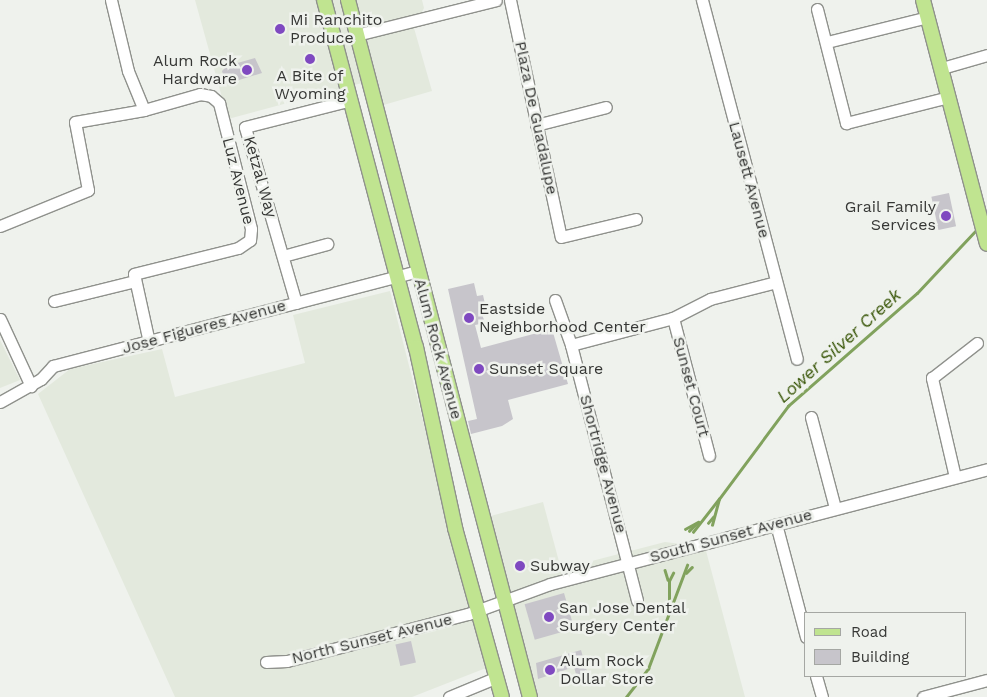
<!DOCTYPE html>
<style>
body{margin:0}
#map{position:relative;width:987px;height:697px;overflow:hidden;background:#eff2ed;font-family:"Work Sans",sans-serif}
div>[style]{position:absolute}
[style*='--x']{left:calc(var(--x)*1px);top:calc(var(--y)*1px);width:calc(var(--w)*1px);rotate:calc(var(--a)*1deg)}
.built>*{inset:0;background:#e3e9dd}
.stream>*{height:2.5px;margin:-1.25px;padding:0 1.25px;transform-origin:1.25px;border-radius:1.25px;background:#81a25d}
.building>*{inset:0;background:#c7c5cb;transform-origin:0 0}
.roads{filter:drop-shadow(1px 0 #8f918c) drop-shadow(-1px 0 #8f918c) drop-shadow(0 1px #8f918c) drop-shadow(0 -1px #8f918c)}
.minor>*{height:11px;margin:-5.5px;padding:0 5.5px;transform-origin:5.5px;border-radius:5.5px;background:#fff}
.major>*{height:14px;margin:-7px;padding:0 7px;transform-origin:7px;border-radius:7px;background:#c0e490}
.dots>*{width:14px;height:14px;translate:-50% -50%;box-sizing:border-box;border:2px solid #eff2ed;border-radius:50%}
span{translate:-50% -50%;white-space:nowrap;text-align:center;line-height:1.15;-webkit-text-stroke:5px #eff2ed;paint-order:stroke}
.poi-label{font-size:16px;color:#363735}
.left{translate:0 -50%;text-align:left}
.right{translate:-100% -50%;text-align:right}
.street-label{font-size:16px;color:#363735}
.water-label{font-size:18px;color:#345202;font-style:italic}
.legend{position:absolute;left:804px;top:612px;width:162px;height:65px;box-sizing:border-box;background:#eff2ed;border:1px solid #a5a7a3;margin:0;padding:6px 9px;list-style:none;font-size:15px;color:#363735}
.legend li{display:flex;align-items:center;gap:10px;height:25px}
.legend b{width:25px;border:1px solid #a5a7a3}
</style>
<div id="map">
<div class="built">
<div style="clip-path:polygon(195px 0,422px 0,424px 8px,414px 28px,432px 91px,380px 106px,373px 80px,228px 119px)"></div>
<div style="clip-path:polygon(390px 291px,486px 668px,412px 697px,175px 697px,38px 394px,70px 369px,162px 349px,175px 397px,305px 363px,293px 315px)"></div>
<div style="clip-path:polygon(0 340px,20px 380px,0 388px)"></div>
<div style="clip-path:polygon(543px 502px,561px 569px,665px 542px,705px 547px,745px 697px,533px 697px,487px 517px)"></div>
</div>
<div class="stream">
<div style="--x:708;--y:523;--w:8;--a:-50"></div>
<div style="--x:712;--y:525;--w:27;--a:-75"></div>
<div style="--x:719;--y:499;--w:116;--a:-53.4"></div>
<div style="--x:788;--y:406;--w:171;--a:-41.2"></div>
<div style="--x:917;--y:293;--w:89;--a:-46.8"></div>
<div style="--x:685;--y:529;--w:15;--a:-28"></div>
<div style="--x:689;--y:531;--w:10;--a:-45"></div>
<div style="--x:693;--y:532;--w:41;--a:-52"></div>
<div style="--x:665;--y:570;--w:10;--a:73"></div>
<div style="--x:686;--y:573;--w:8;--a:-45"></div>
<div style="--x:669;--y:611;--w:30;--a:-90"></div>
<div style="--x:669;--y:581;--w:9;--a:-63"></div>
<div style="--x:626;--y:697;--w:36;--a:-52"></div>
<div style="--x:648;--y:669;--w:111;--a:-69.4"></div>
</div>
<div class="building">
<div style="clip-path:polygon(255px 58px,262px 73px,226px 84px,222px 71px,227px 66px)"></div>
<div style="left:949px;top:193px;width:34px;height:18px;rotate:78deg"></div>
<div style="clip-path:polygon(474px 283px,477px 296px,483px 295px,487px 313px,482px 314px,485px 323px,475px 325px,481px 348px,552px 329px,568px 384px,508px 400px,513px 419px,502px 426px,471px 434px,468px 421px,477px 419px,448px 289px)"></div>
<div style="left:564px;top:593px;width:37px;height:41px;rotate:74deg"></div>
<div style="left:411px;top:641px;width:22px;height:16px;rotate:77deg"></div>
<div style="clip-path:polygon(581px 650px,590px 682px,579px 685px,574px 667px,538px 679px,536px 663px)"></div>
</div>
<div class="roads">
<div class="minor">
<div style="--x:111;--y:0;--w:73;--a:76.5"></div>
<div style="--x:128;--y:71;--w:42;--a:67.7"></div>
<div style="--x:144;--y:110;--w:58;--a:-15.9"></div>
<div style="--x:200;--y:94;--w:11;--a:10"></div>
<div style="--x:211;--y:96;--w:11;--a:41"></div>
<div style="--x:219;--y:103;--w:130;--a:75.7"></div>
<div style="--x:251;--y:229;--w:11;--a:95"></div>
<div style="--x:250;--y:240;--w:14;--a:146"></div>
<div style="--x:238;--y:248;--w:107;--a:166"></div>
<div style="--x:134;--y:274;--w:70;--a:77.6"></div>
<div style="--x:510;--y:0;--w:242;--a:77.9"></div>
<div style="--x:561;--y:237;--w:77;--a:-13.5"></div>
<div style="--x:702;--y:0;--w:371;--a:75.2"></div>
<div style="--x:817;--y:9;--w:118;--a:75.7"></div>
<div style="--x:846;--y:123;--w:106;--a:-14.2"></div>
<div style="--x:356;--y:35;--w:144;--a:-14"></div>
<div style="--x:827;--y:42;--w:104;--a:-13.9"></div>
<div style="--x:942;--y:68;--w:47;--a:-16.1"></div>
<div style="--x:536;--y:125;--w:72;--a:-14.4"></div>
<div style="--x:0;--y:226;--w:95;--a:-22.2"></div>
<div style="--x:88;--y:190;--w:69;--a:-100.8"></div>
<div style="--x:75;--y:122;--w:70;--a:-9.9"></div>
<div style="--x:283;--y:256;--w:46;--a:-15.3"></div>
<div style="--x:555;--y:300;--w:48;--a:70.4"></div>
<div style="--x:571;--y:345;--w:264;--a:75.5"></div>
<div style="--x:54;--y:301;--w:83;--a:-13.9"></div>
<div style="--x:296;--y:303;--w:183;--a:-106.2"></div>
<div style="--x:245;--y:127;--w:109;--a:-14.3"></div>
<div style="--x:673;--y:318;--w:142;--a:75.3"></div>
<div style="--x:0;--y:319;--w:74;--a:65.2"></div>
<div style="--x:571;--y:345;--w:106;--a:-14.8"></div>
<div style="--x:673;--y:318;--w:42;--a:-27.2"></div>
<div style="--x:710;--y:299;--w:68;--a:-14.4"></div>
<div style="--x:0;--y:402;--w:47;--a:-29.3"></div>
<div style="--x:41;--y:379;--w:18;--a:-47"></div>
<div style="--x:53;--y:366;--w:376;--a:-14.6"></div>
<div style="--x:811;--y:417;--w:94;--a:75.2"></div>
<div style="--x:955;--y:477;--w:102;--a:-103.1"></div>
<div style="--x:932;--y:378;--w:57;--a:-37.9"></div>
<div style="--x:776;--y:524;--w:117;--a:75.1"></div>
<div style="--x:266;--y:662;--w:21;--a:-3"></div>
<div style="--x:287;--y:661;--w:187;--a:-14.6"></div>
<div style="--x:468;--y:614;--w:87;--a:-20.1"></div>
<div style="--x:550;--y:584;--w:452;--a:-14.7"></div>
<div style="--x:816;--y:676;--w:22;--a:74"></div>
<div style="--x:449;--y:697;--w:50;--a:-22.4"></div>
<div style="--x:923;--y:697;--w:66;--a:-14.9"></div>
</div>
<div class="major">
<div style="--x:324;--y:0;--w:359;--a:75.2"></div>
<div style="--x:416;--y:347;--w:185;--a:77.8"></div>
<div style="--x:455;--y:528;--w:175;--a:74.5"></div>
<div style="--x:348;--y:0;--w:720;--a:75.37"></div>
<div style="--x:923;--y:0;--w:252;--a:75.3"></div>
</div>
</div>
<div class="dots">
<div style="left:280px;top:29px;background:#7f49c0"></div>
<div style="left:310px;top:59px;background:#7f49c0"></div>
<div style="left:247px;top:70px;background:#7f49c0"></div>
<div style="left:946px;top:216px;background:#7f49c0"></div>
<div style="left:469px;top:318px;background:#7f49c0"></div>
<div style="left:479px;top:369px;background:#7f49c0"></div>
<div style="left:520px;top:566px;background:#7f49c0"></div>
<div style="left:549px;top:617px;background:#7f49c0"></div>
<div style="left:550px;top:670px;background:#7f49c0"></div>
</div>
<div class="poi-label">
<span class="left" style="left:290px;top:29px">Mi Ranchito<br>Produce</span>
<span class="right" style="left:237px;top:70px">Alum Rock<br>Hardware</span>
<span style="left:310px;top:85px">A Bite of<br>Wyoming</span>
<span class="right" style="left:936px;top:216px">Grail Family<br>Services</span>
<span class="left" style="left:479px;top:318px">Eastside<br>Neighborhood Center</span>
<span class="left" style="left:489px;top:369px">Sunset Square</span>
<span class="left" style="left:530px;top:566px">Subway</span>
<span class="left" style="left:559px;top:617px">San Jose Dental<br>Surgery Center</span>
<span class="left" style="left:560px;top:670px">Alum Rock<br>Dollar Store</span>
</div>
<div class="street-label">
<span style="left:536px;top:118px;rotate:78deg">Plaza De Guadalupe</span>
<span style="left:260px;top:177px;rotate:74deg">Ketzal Way</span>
<span style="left:749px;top:180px;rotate:75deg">Lausett Avenue</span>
<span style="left:238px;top:181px;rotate:76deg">Luz Avenue</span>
<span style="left:204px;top:327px;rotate:-15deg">Jose Figueres Avenue</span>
<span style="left:438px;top:349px;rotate:75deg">Alum Rock Avenue</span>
<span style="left:691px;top:387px;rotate:75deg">Sunset Court</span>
<span style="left:603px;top:464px;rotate:75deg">Shortridge Avenue</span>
<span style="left:731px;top:536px;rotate:-15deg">South Sunset Avenue</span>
<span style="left:372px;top:639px;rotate:-14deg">North Sunset Avenue</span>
</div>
<div class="water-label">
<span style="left:839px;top:346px;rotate:-42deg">Lower Silver Creek</span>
</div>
<ul class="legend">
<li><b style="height:6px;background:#c0e490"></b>Road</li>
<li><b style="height:14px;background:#c7c5cb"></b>Building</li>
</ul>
</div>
